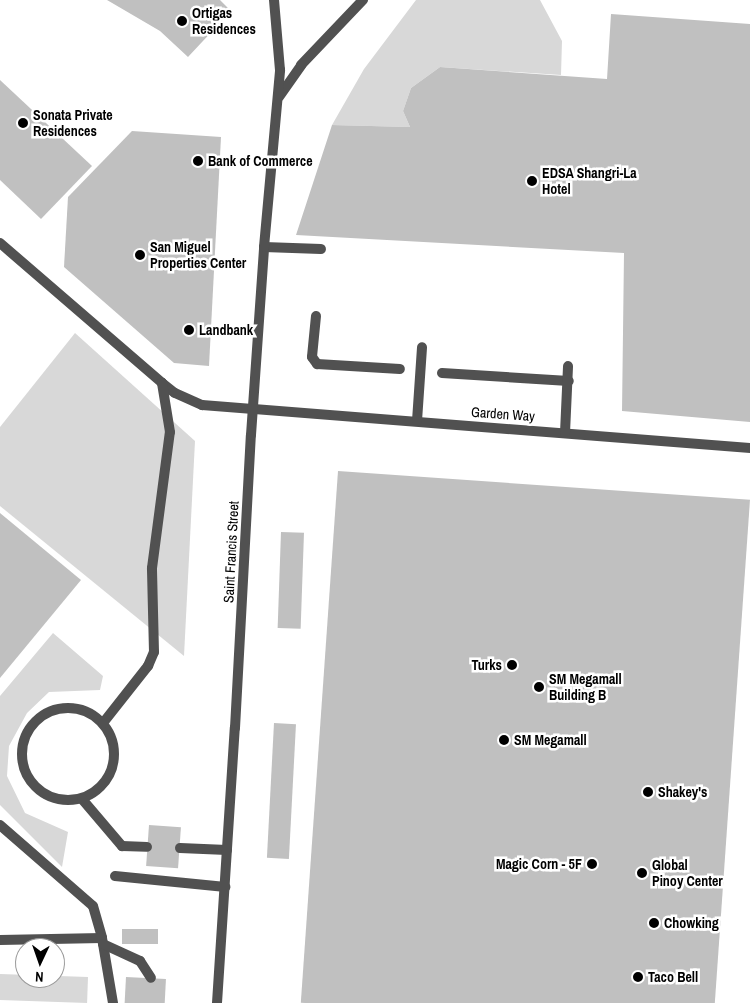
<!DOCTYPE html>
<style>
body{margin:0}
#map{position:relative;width:750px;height:1003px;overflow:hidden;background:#fff;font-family:"Archivo Narrow",sans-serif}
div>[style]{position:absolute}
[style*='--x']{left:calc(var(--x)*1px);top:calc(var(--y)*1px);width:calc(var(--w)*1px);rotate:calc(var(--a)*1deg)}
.green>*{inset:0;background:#d8d8d8;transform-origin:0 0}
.building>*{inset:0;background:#c0c0c0;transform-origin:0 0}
.lane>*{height:10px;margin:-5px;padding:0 5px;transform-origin:5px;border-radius:5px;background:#515151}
.lane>.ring{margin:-5px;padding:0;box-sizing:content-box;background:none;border:10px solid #515151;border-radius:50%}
.street>*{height:10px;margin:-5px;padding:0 5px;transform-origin:5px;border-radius:5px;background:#515151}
.dots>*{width:14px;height:14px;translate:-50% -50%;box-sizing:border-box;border:2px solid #fff;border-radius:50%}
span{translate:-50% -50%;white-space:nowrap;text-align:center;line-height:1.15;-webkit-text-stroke:5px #fff;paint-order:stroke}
.poi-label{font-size:14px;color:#000;font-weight:700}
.left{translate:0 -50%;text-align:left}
.right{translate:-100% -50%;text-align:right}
.street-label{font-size:14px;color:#000}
.north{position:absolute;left:15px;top:938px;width:50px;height:50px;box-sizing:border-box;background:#fff;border:1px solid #999;border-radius:50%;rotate:183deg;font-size:14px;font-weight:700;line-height:20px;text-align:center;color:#000}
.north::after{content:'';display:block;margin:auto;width:18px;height:22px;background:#000;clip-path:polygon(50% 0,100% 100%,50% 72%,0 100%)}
</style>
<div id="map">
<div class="green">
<div style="clip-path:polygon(416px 0,540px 0,562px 41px,561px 75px,440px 67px,411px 88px,403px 111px,410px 127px,332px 125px,364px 69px)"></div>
<div style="clip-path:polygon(75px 333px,195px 441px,184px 656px,0 506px,0 427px)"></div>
<div style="clip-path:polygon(53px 633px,103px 676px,100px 690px,49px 692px,27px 713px,9px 746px,7px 776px,25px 813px,68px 832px,62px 867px,0 805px,0 696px)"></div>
<div style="left:88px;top:977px;width:26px;height:88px;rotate:92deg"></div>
</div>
<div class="building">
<div style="clip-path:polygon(107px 0,220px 0,231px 11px,188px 57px,160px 31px)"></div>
<div style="clip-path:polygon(611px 14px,750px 24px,750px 422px,622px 411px,624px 253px,296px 235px,332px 125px,410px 127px,403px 111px,411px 88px,440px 67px,607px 79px)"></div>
<div style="clip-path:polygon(0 80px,92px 166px,41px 219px,0 180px)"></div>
<div style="clip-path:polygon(132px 131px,221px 137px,209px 366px,174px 363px,64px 267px,68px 197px)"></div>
<div style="left:338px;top:471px;width:413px;height:533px;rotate:4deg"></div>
<div style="clip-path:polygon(0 513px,81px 580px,0 678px)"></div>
<div style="left:281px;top:532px;width:23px;height:96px;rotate:2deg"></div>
<div style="left:274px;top:723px;width:22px;height:135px;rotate:3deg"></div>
<div style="left:149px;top:825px;width:32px;height:41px;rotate:4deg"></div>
<div style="left:122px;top:929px;width:36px;height:15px"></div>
<div style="left:126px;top:977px;width:40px;height:26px;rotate:3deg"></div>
</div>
<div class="lane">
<div style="--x:0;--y:243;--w:214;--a:40.8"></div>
<div style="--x:162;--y:383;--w:16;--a:38"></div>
<div style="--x:175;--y:393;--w:30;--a:24"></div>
<div style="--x:202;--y:405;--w:550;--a:4.49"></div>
<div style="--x:264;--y:247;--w:57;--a:2"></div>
<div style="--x:316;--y:316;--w:41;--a:95.6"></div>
<div style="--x:312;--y:357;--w:9;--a:54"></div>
<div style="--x:317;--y:364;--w:83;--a:3.4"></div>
<div style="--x:442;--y:373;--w:127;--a:3.6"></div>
<div style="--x:417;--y:421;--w:74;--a:-86.1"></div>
<div style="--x:565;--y:433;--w:67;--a:-87.4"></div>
<div class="ring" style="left:22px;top:708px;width:82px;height:82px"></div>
<div style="--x:103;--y:723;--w:73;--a:-51.7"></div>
<div style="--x:148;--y:666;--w:15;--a:-67"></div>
<div style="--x:154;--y:652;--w:84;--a:-91.4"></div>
<div style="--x:152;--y:568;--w:137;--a:-82.5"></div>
<div style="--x:170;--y:432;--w:50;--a:-99.3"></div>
<div style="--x:82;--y:799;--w:62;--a:49.6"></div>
<div style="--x:122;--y:846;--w:25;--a:2"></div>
<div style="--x:0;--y:825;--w:123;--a:41.1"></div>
<div style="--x:93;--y:906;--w:33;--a:74"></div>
<div style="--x:102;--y:938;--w:66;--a:80.4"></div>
<div style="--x:180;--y:848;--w:47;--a:2.4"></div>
<div style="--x:115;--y:876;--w:111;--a:5.7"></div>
<div style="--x:0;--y:940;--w:102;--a:-1.1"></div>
<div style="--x:103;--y:944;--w:41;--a:24.7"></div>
<div style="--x:140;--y:961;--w:20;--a:57"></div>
</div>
<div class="street">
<div style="--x:279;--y:97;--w:39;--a:-55"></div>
<div style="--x:301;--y:65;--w:90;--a:-46.4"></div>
<div style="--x:217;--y:1003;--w:276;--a:-86.3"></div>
<div style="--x:235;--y:728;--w:293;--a:-86.9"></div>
<div style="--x:251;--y:435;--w:188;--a:-86"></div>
<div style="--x:264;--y:247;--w:178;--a:-84.8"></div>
<div style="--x:280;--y:70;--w:70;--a:-94.9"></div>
</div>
<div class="dots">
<div style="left:182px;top:21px;background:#000"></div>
<div style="left:23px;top:123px;background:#000"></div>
<div style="left:198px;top:161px;background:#000"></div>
<div style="left:532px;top:181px;background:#000"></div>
<div style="left:140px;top:255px;background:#000"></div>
<div style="left:189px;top:330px;background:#000"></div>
<div style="left:512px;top:665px;background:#000"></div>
<div style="left:539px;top:687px;background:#000"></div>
<div style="left:504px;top:740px;background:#000"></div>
<div style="left:648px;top:792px;background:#000"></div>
<div style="left:592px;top:864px;background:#000"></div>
<div style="left:642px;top:873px;background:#000"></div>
<div style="left:654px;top:923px;background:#000"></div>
<div style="left:638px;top:977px;background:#000"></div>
</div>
<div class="poi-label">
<span class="left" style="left:192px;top:21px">Ortigas<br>Residences</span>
<span class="left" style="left:33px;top:123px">Sonata Private<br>Residences</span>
<span class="left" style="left:208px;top:161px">Bank of Commerce</span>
<span class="left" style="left:542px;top:181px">EDSA Shangri-La<br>Hotel</span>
<span class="left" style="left:150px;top:255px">San Miguel<br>Properties Center</span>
<span class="left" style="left:199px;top:330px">Landbank</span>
<span class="right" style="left:502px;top:665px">Turks</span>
<span class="left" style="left:549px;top:687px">SM Megamall<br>Building B</span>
<span class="left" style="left:514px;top:740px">SM Megamall</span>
<span class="left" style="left:658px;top:792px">Shakey's</span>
<span class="right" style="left:582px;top:864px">Magic Corn - 5F</span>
<span class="left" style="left:652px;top:873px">Global<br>Pinoy Center</span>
<span class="left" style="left:664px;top:923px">Chowking</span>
<span class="left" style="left:648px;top:977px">Taco Bell</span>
</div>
<div class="street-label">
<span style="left:503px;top:414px;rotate:4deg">Garden Way</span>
<span style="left:231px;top:552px;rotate:-87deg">Saint Francis Street</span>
</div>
<div class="north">N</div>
</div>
